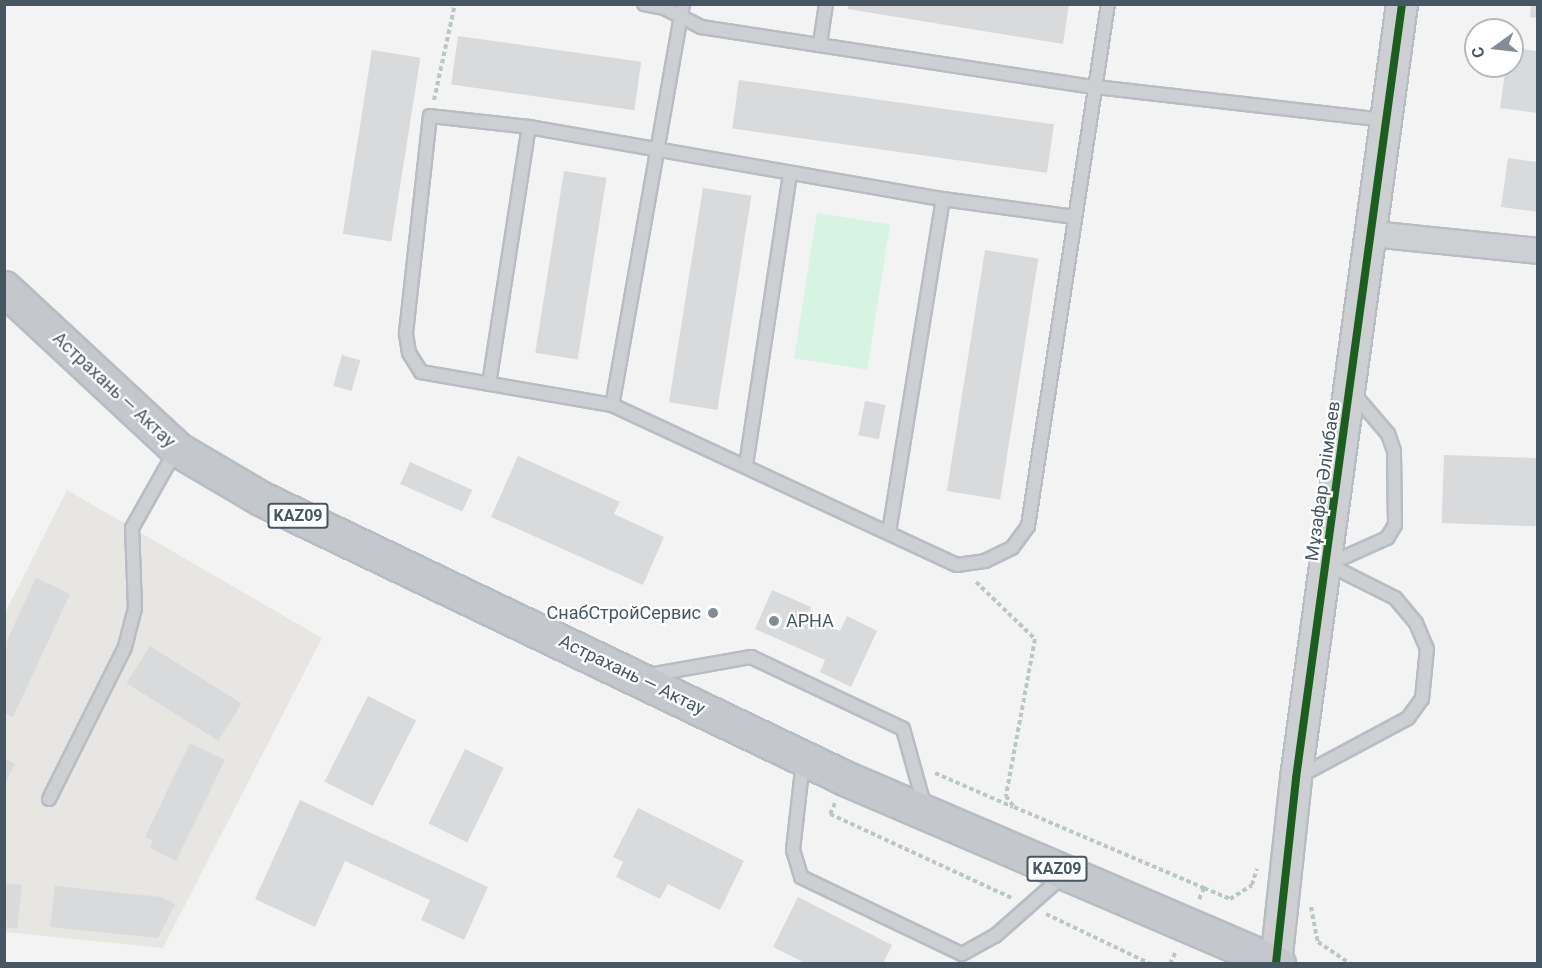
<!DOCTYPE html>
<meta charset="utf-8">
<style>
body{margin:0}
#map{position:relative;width:1542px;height:968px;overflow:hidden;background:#f4f3f3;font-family:Roboto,sans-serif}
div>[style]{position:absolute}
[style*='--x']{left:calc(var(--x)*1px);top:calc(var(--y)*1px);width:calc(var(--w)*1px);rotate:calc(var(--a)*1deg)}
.commercial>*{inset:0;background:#e8e6e2}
.green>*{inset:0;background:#d6f4e1;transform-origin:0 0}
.building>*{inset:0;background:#d9dadc;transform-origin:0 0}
.path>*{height:4px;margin-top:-2px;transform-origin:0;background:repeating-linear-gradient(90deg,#bac8c3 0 4.5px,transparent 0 7.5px)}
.roads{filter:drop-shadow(2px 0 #b7bdc4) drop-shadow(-2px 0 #b7bdc4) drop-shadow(0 2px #b7bdc4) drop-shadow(0 -2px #b7bdc4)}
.service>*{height:12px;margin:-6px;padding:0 6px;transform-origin:6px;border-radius:6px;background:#cdcfd2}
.minor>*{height:24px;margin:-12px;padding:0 12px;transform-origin:12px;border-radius:12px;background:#cdcfd2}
.tertiary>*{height:30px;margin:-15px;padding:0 15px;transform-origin:15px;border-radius:15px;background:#cdcfd2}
.trunk>*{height:33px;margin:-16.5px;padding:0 16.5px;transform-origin:16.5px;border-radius:16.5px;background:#c4c8cd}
.cycleway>*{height:8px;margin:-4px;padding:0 4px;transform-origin:4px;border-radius:4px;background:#1b5e20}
.dots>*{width:16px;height:16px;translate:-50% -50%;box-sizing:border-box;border:3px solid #fff;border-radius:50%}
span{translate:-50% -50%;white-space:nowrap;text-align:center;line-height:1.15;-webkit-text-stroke:4.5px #fff;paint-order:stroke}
.shield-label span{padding:2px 4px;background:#fff;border:2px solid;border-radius:4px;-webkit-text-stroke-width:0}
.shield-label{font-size:16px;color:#475663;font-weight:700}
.street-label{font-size:18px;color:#475663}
.poi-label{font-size:18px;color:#475663}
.right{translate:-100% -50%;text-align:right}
.left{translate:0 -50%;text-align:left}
.frame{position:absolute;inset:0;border:6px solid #475663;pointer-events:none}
.north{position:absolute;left:1464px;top:18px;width:60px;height:60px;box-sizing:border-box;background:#fff;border:2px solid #b5bbc1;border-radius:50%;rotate:255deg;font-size:16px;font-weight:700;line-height:24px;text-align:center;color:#475663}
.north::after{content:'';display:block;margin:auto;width:21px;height:27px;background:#848d95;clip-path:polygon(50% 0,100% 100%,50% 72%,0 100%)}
</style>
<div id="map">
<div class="commercial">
<div style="clip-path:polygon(67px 490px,322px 638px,163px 948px,5px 932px,4px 615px)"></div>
</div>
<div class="green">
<div style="left:817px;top:213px;width:74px;height:147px;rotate:9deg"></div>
</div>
<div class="building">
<div style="clip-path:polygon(848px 4px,1069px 4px,1063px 44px,848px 9px)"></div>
<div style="clip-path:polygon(1531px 4px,1538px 4px,1538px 18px,1530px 17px)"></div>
<div style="left:458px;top:36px;width:185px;height:49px;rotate:8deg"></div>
<div style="clip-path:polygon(1512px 48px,1538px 51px,1538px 113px,1500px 108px,1506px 66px,1512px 66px)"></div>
<div style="left:372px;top:50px;width:49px;height:186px;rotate:9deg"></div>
<div style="left:739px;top:80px;width:318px;height:49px;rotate:8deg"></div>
<div style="clip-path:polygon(1508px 158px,1538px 162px,1538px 212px,1501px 207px)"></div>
<div style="left:564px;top:171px;width:43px;height:184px;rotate:9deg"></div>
<div style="left:703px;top:188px;width:49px;height:217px;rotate:9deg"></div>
<div style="left:985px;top:250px;width:54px;height:244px;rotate:9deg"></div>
<div style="left:342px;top:355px;width:19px;height:32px;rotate:16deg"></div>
<div style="left:865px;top:401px;width:21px;height:35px;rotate:11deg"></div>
<div style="left:1444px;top:455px;width:94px;height:68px;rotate:2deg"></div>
<div style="clip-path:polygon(518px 456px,620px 502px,614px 514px,664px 537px,643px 585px,491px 517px)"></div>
<div style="left:410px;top:462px;width:68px;height:24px;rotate:24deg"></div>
<div style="clip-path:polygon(36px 578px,70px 594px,13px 717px,4px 713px,4px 647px)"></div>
<div style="clip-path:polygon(772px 590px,811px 607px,808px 616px,840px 631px,847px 616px,877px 631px,851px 687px,820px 672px,825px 660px,755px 629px)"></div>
<div style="left:150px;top:646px;width:108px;height:44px;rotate:32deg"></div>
<div style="left:368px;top:696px;width:54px;height:96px;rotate:27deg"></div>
<div style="clip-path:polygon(190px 743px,225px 760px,176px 861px,150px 848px,153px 841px,145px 837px)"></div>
<div style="left:465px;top:749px;width:43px;height:83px;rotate:26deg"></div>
<div style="clip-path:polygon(4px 758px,15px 764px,4px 786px)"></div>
<div style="clip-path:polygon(300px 800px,488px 887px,464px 940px,421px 920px,430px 900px,345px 861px,315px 927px,255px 899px)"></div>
<div style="clip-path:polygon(638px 808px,744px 861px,720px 910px,668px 884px,660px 899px,616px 877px,623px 862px,613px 857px)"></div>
<div style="clip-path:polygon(5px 883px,22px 885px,17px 929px,5px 927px)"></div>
<div style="clip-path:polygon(55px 886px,161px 897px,175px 904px,158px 938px,50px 927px)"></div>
<div style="clip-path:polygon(798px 897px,892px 945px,883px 964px,807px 964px,773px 947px)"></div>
</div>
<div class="path">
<div style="--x:434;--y:100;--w:98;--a:-77.7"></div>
<div style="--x:976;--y:582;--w:82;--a:44"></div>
<div style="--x:1035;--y:639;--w:160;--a:100.5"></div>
<div style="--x:1006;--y:796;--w:14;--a:54"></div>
<div style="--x:1014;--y:807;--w:207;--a:23.1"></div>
<div style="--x:1204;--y:888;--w:13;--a:113"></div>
<div style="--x:935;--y:773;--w:85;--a:23.6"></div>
<div style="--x:835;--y:803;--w:12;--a:114"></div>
<div style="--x:830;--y:814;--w:200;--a:24.8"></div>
<div style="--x:1204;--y:888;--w:28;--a:23"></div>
<div style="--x:1230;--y:899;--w:26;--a:-32"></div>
<div style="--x:1252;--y:885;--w:17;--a:-73"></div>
<div style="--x:1311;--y:907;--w:36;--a:79"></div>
<div style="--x:1318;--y:942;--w:40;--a:34"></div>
<div style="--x:1046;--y:914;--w:116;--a:25.5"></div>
<div style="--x:1170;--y:964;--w:14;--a:-65"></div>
</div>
<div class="roads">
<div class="service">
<div style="--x:644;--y:4;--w:20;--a:11"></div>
<div style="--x:664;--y:8;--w:42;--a:27.2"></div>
<div style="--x:701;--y:27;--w:399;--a:8.7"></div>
<div style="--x:1095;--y:87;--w:293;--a:6.5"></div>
<div style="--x:683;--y:4;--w:407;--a:100"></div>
<div style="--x:612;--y:405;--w:380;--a:24.9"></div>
<div style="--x:957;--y:565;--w:28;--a:-8"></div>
<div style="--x:985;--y:561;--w:30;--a:-26"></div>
<div style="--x:1012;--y:548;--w:27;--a:-54"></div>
<div style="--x:1028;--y:526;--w:528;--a:-81.29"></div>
<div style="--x:820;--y:44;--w:40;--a:-81.5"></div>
<div style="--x:489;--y:384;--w:260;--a:-81.2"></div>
<div style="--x:612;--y:405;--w:194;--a:-170.2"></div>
<div style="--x:421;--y:372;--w:22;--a:-122"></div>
<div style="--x:409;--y:353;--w:20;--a:-99"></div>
<div style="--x:406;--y:333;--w:218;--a:-83.7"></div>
<div style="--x:430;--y:116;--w:100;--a:6.3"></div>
<div style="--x:529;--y:127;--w:420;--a:9.9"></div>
<div style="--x:943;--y:199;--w:132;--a:7.8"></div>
<div style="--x:746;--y:465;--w:295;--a:-81.4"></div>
<div style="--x:889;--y:532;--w:337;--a:-80.8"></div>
<div style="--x:1329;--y:564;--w:64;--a:-24.1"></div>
<div style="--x:1387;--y:538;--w:15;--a:-58"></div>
<div style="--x:1395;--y:525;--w:74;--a:-90.8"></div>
<div style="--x:1394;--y:451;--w:18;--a:-109"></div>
<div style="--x:1388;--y:434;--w:54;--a:-130.5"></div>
<div style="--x:649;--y:675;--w:104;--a:-10"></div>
<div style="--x:751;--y:657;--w:168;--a:25.3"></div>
<div style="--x:903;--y:729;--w:82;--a:74.4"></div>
<div style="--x:803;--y:761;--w:90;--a:96.4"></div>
<div style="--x:793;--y:850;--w:28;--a:73"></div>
<div style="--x:801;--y:877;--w:178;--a:25.6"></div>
<div style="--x:962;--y:954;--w:38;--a:-29"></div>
<div style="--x:995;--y:936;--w:94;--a:-41.5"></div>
<div style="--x:1298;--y:777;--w:125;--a:-28.2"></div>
<div style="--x:1408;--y:718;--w:24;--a:-54"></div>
<div style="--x:1422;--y:699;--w:50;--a:-84.3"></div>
<div style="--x:1427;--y:649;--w:28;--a:-113"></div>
<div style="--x:1416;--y:623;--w:33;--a:-130"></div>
<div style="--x:1395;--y:598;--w:76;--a:-153.4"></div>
<div style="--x:49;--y:799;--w:170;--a:-63.4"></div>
<div style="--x:125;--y:647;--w:40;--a:-75.6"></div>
<div style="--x:135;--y:608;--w:80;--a:-92.1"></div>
<div style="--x:132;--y:528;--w:90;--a:-60.6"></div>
</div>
<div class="minor">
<div style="--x:1372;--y:234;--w:167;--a:5.8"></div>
</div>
<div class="tertiary">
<div style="--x:1276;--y:963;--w:186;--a:-83.8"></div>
<div style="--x:1296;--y:778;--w:781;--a:-82.2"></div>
</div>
<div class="trunk">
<div style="--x:4;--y:288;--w:236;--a:42.9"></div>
<div style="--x:177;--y:449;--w:99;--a:30.5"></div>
<div style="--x:262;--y:499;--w:649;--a:25.58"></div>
<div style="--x:847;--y:779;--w:469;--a:23.2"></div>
</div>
</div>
<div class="cycleway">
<div style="--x:1276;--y:963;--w:186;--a:-83.8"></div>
<div style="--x:1296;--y:778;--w:781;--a:-82.2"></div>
</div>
<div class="dots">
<div style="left:713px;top:613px;background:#848d95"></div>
<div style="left:774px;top:621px;background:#848d95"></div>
</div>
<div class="shield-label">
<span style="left:298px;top:516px">KAZ09</span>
<span style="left:1057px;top:869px">KAZ09</span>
</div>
<div class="street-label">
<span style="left:114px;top:390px;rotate:43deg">Астрахань — Актау</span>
<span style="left:1323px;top:481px;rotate:-82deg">Мұзафар Әлімбаев</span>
<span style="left:632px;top:675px;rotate:26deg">Астрахань — Актау</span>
</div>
<div class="poi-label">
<span class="right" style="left:701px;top:613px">СнабСтройСервис</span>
<span class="left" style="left:786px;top:621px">АРНА</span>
</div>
<div class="frame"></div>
<div class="north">С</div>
</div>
